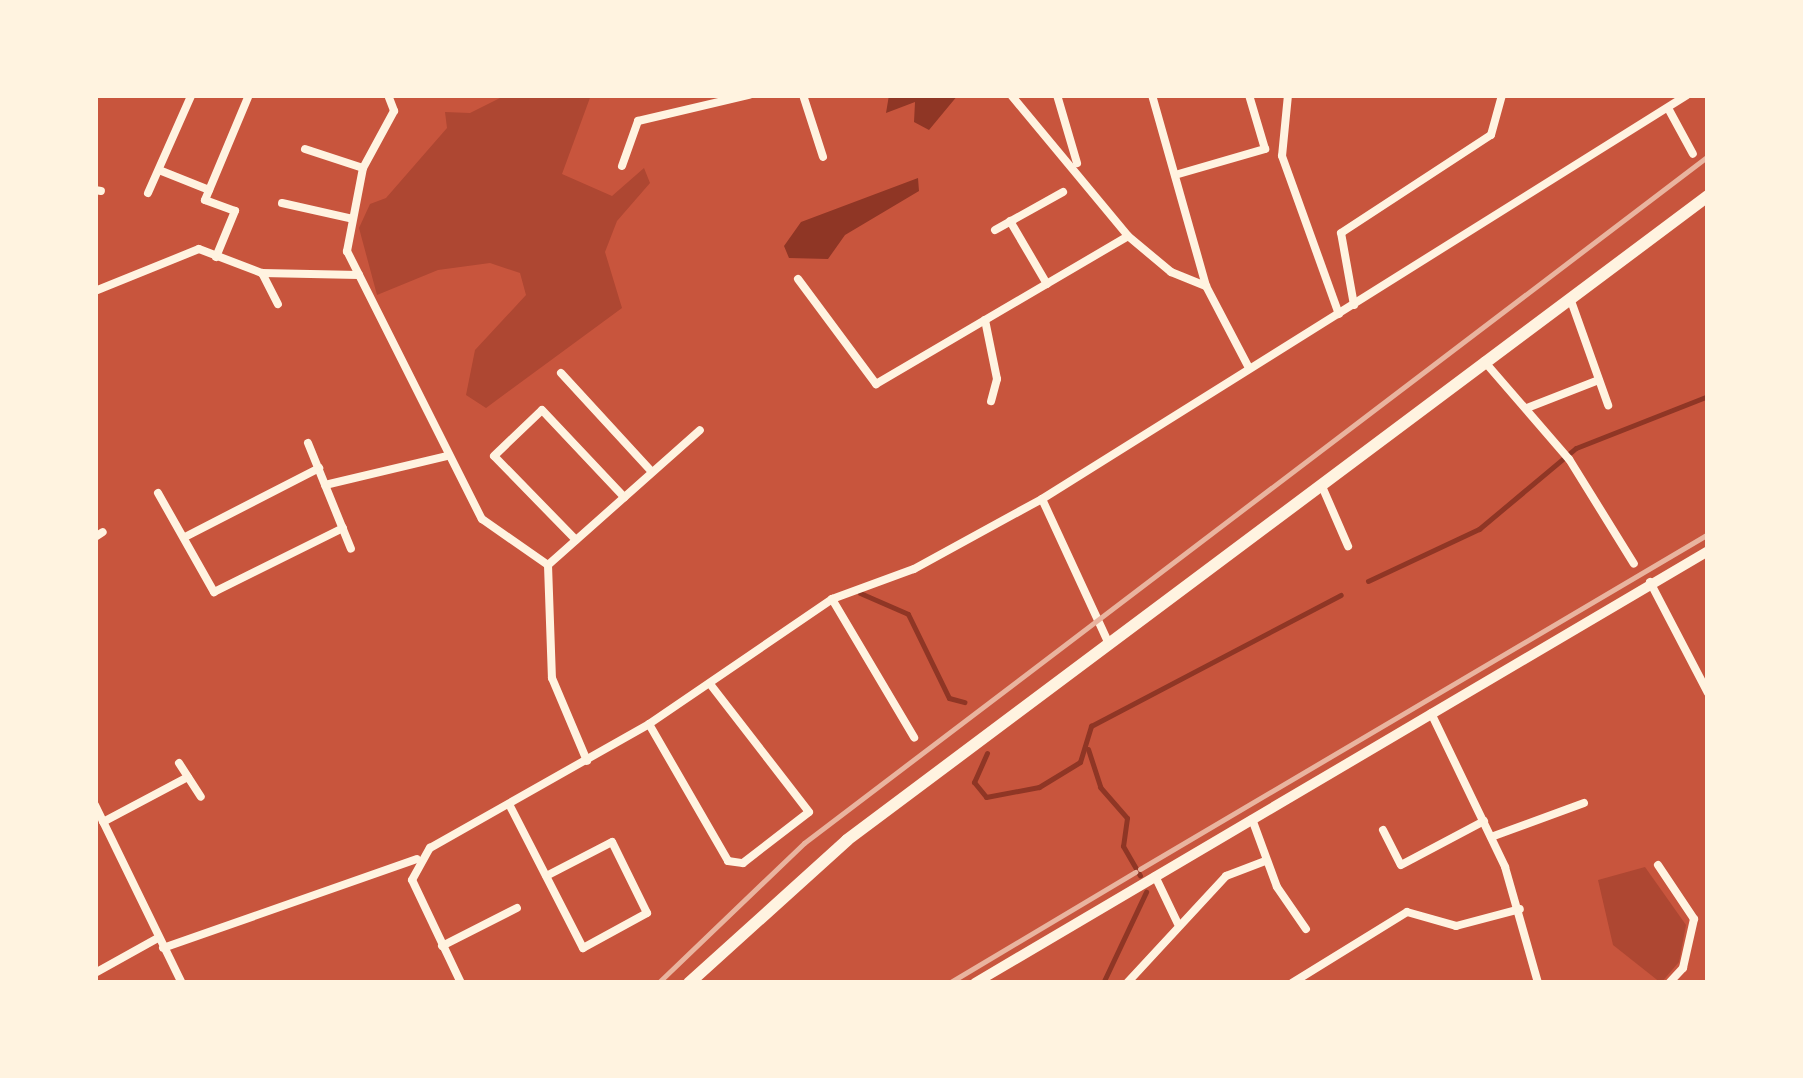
<!DOCTYPE html>
<style>
body{margin:0}
#map{position:relative;width:1803px;height:1078px;overflow:hidden;background:#c8553d;font-family:"PT Serif",serif}
div>[style]{position:absolute}
[style*='--x']{left:calc(var(--x)*1px);top:calc(var(--y)*1px);width:calc(var(--w)*1px);rotate:calc(var(--a)*1deg)}
.green>*{inset:0;background:#ae4732}
.water>*{inset:0;background:#8f3625}
.stream>*{height:5px;margin:-2.5px;padding:0 2.5px;transform-origin:2.5px;border-radius:2.5px;background:#8f3625}
.minor>*{height:8px;margin:-4px;padding:0 4px;transform-origin:4px;border-radius:4px;background:#fff3e0}
.tertiary>*{height:10px;margin:-5px;padding:0 5px;transform-origin:5px;border-radius:5px;background:#fff3e0}
.trunk>*{height:12px;margin:-6px;padding:0 6px;transform-origin:6px;border-radius:6px;background:#fff3e0}
.rail>*{height:5px;margin:-2.5px;padding:0 2.5px;transform-origin:2.5px;border-radius:2.5px;background:#e9b49f}
span{translate:-50% -50%;white-space:nowrap;text-align:center;line-height:1.15;-webkit-text-stroke:10px #fff3e0;paint-order:stroke}
.frame{position:absolute;inset:0;border:98px solid #fff3e0;pointer-events:none}
</style>
<div id="map">
<div class="green">
<div style="clip-path:polygon(506px 95px,591px 95px,562px 174px,612px 196px,644px 168px,650px 183px,617px 221px,605px 252px,622px 308px,486px 408px,466px 395px,475px 350px,526px 295px,520px 273px,490px 263px,438px 270px,377px 295px,359px 228px,370px 204px,386px 198px,447px 128px,445px 112px,470px 113px)"></div>
<div style="clip-path:polygon(1645px 867px,1686px 925px,1679px 962px,1661px 983px,1613px 945px,1598px 880px)"></div>
</div>
<div class="water">
<div style="clip-path:polygon(889px 95px,958px 95px,929px 130px,914px 122px,915px 102px,886px 113px)"></div>
<div style="clip-path:polygon(918px 178px,919px 191px,845px 235px,828px 259px,789px 258px,784px 246px,801px 222px)"></div>
</div>
<div class="stream">
<div style="--x:1368;--y:581;--w:123;--a:-25.1"></div>
<div style="--x:1479;--y:529;--w:126;--a:-39.9"></div>
<div style="--x:1576;--y:448;--w:142;--a:-21.5"></div>
<div style="--x:860;--y:593;--w:52;--a:23.6"></div>
<div style="--x:908;--y:614;--w:93;--a:64"></div>
<div style="--x:949;--y:698;--w:16;--a:15"></div>
<div style="--x:1088;--y:749;--w:40;--a:72"></div>
<div style="--x:1100;--y:787;--w:41;--a:48.9"></div>
<div style="--x:1127;--y:818;--w:28;--a:98"></div>
<div style="--x:1123;--y:846;--w:34;--a:60"></div>
<div style="--x:987;--y:753;--w:32;--a:114"></div>
<div style="--x:974;--y:782;--w:19;--a:51"></div>
<div style="--x:986;--y:797;--w:54;--a:-10.7"></div>
<div style="--x:1039;--y:787;--w:48;--a:-31.4"></div>
<div style="--x:1080;--y:762;--w:38;--a:-73"></div>
<div style="--x:1091;--y:726;--w:282;--a:-27.7"></div>
<div style="--x:1103;--y:983;--w:101;--a:-64.7"></div>
</div>
<div class="minor">
<div style="--x:388;--y:95;--w:17;--a:69"></div>
<div style="--x:394;--y:111;--w:65;--a:118.5"></div>
<div style="--x:363;--y:168;--w:85;--a:100.9"></div>
<div style="--x:347;--y:251;--w:300;--a:63.3"></div>
<div style="--x:482;--y:519;--w:80;--a:34.9"></div>
<div style="--x:548;--y:565;--w:113;--a:88"></div>
<div style="--x:552;--y:678;--w:90;--a:67.1"></div>
<div style="--x:803;--y:95;--w:65;--a:72.1"></div>
<div style="--x:1011;--y:95;--w:183;--a:50.3"></div>
<div style="--x:1128;--y:236;--w:56;--a:39.9"></div>
<div style="--x:1171;--y:272;--w:38;--a:22"></div>
<div style="--x:1206;--y:286;--w:93;--a:62.3"></div>
<div style="--x:1057;--y:95;--w:71;--a:73.6"></div>
<div style="--x:1152;--y:95;--w:198;--a:74.2"></div>
<div style="--x:1288;--y:95;--w:61;--a:95.6"></div>
<div style="--x:1282;--y:156;--w:168;--a:70.2"></div>
<div style="--x:1668;--y:108;--w:52;--a:61.5"></div>
<div style="--x:305;--y:149;--w:61;--a:18.1"></div>
<div style="--x:622;--y:166;--w:48;--a:-70.4"></div>
<div style="--x:638;--y:121;--w:114;--a:-13.2"></div>
<div style="--x:159;--y:170;--w:54;--a:21.8"></div>
<div style="--x:1175;--y:175;--w:94;--a:-16.1"></div>
<div style="--x:1265;--y:149;--w:56;--a:-106.5"></div>
<div style="--x:95;--y:190;--w:6;--a:9"></div>
<div style="--x:148;--y:193;--w:106;--a:-66.1"></div>
<div style="--x:282;--y:203;--w:69;--a:12.6"></div>
<div style="--x:1010;--y:221;--w:73;--a:59.6"></div>
<div style="--x:995;--y:230;--w:78;--a:-29.2"></div>
<div style="--x:216;--y:257;--w:50;--a:-67.6"></div>
<div style="--x:235;--y:211;--w:32;--a:-160"></div>
<div style="--x:205;--y:200;--w:112;--a:-67.3"></div>
<div style="--x:262;--y:273;--w:35;--a:63"></div>
<div style="--x:798;--y:279;--w:131;--a:53.4"></div>
<div style="--x:876;--y:384;--w:292;--a:-30.4"></div>
<div style="--x:95;--y:291;--w:112;--a:-22"></div>
<div style="--x:199;--y:249;--w:67;--a:20.9"></div>
<div style="--x:262;--y:273;--w:97;--a:1.2"></div>
<div style="--x:1570;--y:298;--w:114;--a:70.4"></div>
<div style="--x:1354;--y:305;--w:73;--a:-100.2"></div>
<div style="--x:1341;--y:233;--w:179;--a:-33.2"></div>
<div style="--x:1491;--y:135;--w:41;--a:-74.6"></div>
<div style="--x:985;--y:320;--w:60;--a:78.5"></div>
<div style="--x:997;--y:379;--w:23;--a:105"></div>
<div style="--x:1484;--y:361;--w:130;--a:49.1"></div>
<div style="--x:1569;--y:459;--w:123;--a:58.2"></div>
<div style="--x:561;--y:373;--w:134;--a:47.4"></div>
<div style="--x:1527;--y:408;--w:77;--a:-21.3"></div>
<div style="--x:308;--y:443;--w:114;--a:67.9"></div>
<div style="--x:1321;--y:484;--w:68;--a:66.5"></div>
<div style="--x:325;--y:485;--w:125;--a:-13.4"></div>
<div style="--x:158;--y:493;--w:114;--a:60.5"></div>
<div style="--x:214;--y:592;--w:144;--a:-26.4"></div>
<div style="--x:1042;--y:499;--w:160;--a:65.2"></div>
<div style="--x:95;--y:537;--w:9;--a:-32"></div>
<div style="--x:185;--y:537;--w:151;--a:-27.2"></div>
<div style="--x:576;--y:540;--w:117;--a:-134.3"></div>
<div style="--x:494;--y:456;--w:66;--a:-43.8"></div>
<div style="--x:542;--y:410;--w:120;--a:46.7"></div>
<div style="--x:548;--y:565;--w:203;--a:-41.6"></div>
<div style="--x:1650;--y:582;--w:125;--a:62.4"></div>
<div style="--x:832;--y:599;--w:161;--a:59.3"></div>
<div style="--x:1431;--y:713;--w:171;--a:64.3"></div>
<div style="--x:1505;--y:867;--w:121;--a:74.1"></div>
<div style="--x:649;--y:724;--w:158;--a:60"></div>
<div style="--x:728;--y:861;--w:15;--a:8"></div>
<div style="--x:743;--y:863;--w:83;--a:-37.7"></div>
<div style="--x:809;--y:812;--w:162;--a:-127.7"></div>
<div style="--x:179;--y:763;--w:40;--a:57.1"></div>
<div style="--x:509;--y:804;--w:162;--a:62.8"></div>
<div style="--x:583;--y:948;--w:73;--a:-28.7"></div>
<div style="--x:647;--y:913;--w:79;--a:-116.2"></div>
<div style="--x:612;--y:842;--w:74;--a:152.7"></div>
<div style="--x:95;--y:805;--w:198;--a:64"></div>
<div style="--x:1252;--y:819;--w:72;--a:69.8"></div>
<div style="--x:1277;--y:887;--w:51;--a:55.4"></div>
<div style="--x:103;--y:822;--w:96;--a:-27.9"></div>
<div style="--x:1383;--y:830;--w:39;--a:63"></div>
<div style="--x:1401;--y:865;--w:94;--a:-27.9"></div>
<div style="--x:1491;--y:837;--w:99;--a:-20.1"></div>
<div style="--x:1658;--y:865;--w:65;--a:56.3"></div>
<div style="--x:1694;--y:919;--w:50;--a:102.7"></div>
<div style="--x:1683;--y:968;--w:21;--a:133"></div>
<div style="--x:1155;--y:876;--w:53;--a:64.4"></div>
<div style="--x:442;--y:946;--w:84;--a:-26.9"></div>
<div style="--x:163;--y:948;--w:269;--a:-19.3"></div>
<div style="--x:95;--y:973;--w:72;--a:-29.1"></div>
<div style="--x:461;--y:983;--w:114;--a:-115.4"></div>
<div style="--x:412;--y:880;--w:37;--a:-61"></div>
<div style="--x:430;--y:848;--w:252;--a:-29.5"></div>
<div style="--x:649;--y:724;--w:222;--a:-34.3"></div>
<div style="--x:832;--y:599;--w:87;--a:-20.1"></div>
<div style="--x:914;--y:569;--w:146;--a:-28.7"></div>
<div style="--x:1042;--y:499;--w:761;--a:-32.06"></div>
<div style="--x:1127;--y:983;--w:146;--a:-47.2"></div>
<div style="--x:1226;--y:876;--w:42;--a:-21"></div>
<div style="--x:1292;--y:983;--w:135;--a:-31.7"></div>
<div style="--x:1407;--y:912;--w:51;--a:15.9"></div>
<div style="--x:1456;--y:926;--w:66;--a:-14.9"></div>
</div>
<div class="tertiary">
<div style="--x:975;--y:983;--w:851;--a:-30.51"></div>
</div>
<div class="trunk">
<div style="--x:689;--y:983;--w:213;--a:-42.1"></div>
<div style="--x:847;--y:840;--w:1075;--a:-36.8"></div>
</div>
<div class="rail">
<div style="--x:1140;--y:869;--w:659;--a:-30.53"></div>
<div style="--x:658;--y:983;--w:202;--a:-43.8"></div>
<div style="--x:804;--y:843;--w:1135;--a:-37.23"></div>
<div style="--x:949;--y:983;--w:217;--a:-30.8"></div>
</div>
<div class="frame"></div>
</div>
